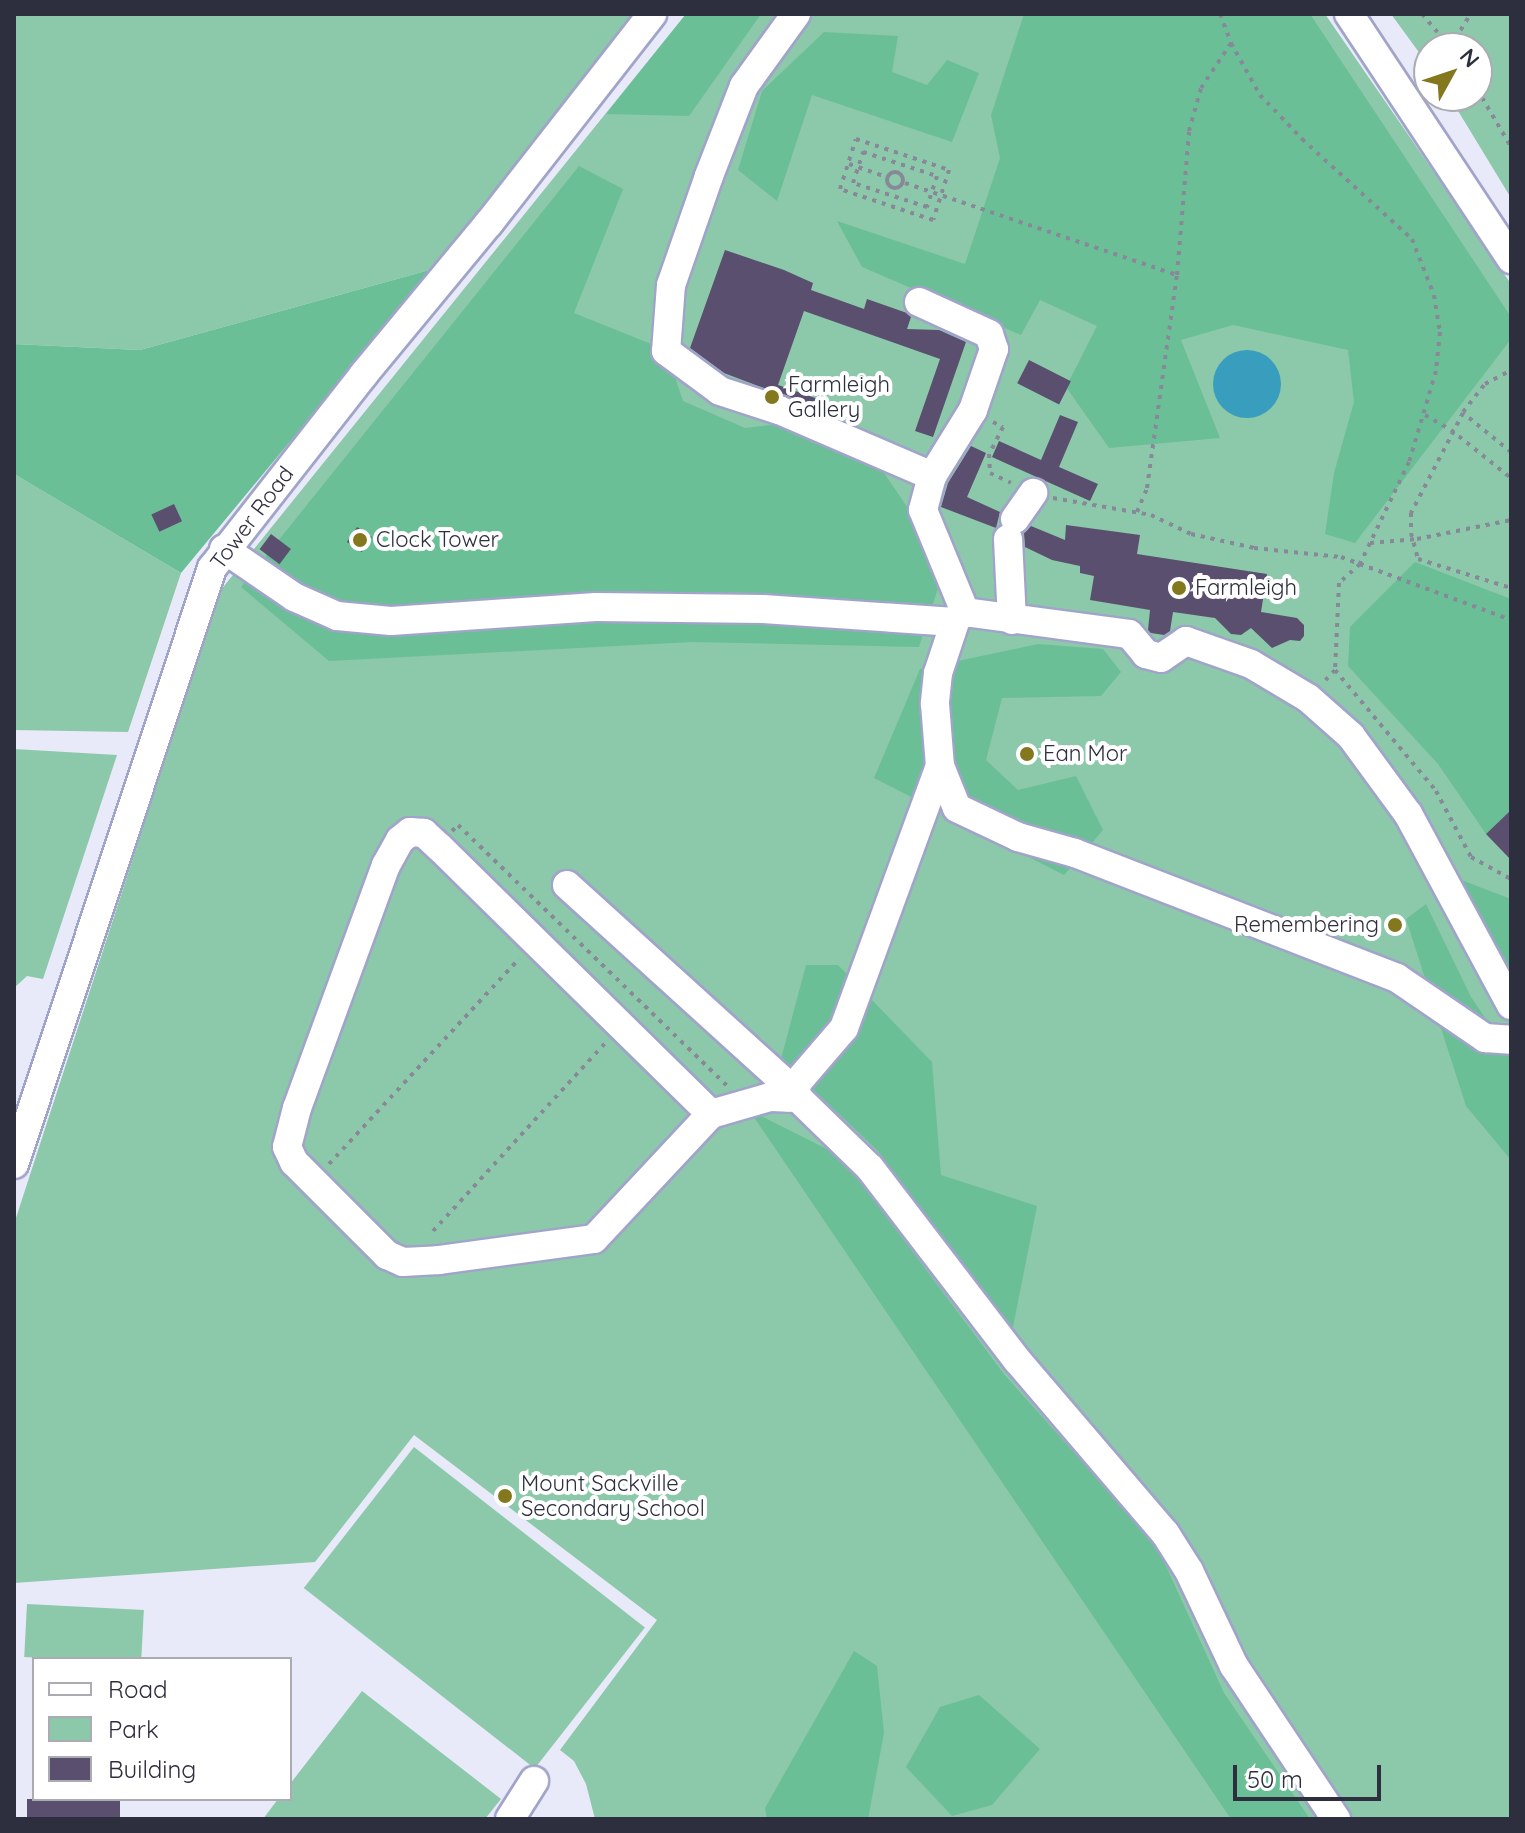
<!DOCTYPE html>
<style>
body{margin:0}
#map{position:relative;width:1525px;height:1833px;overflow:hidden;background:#e8e9f9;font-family:Quicksand,sans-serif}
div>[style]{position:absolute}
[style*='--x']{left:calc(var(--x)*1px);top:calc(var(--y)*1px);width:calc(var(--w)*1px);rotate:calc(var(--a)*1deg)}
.green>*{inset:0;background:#8cc8aa;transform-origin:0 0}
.forest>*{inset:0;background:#6bbf97}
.water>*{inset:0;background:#399ebd}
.round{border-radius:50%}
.building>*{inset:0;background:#5b4f6f;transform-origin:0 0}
.path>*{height:4px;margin-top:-2px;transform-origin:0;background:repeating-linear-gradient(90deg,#878898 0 4px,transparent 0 10px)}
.path>.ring{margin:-2px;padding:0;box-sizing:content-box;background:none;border:4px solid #878898;border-radius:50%}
.roads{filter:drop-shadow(2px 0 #a1a4c9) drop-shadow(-2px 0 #a1a4c9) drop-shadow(0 2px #a1a4c9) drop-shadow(0 -2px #a1a4c9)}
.minor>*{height:28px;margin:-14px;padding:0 14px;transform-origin:14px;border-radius:14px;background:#fff}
.dots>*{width:22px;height:22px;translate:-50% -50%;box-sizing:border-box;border:4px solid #fff;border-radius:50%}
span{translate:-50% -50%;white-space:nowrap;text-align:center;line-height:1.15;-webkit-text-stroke:8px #fff;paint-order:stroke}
.poi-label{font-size:22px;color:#2e2f3e}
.left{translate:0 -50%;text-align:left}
.right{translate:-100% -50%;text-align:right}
.street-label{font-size:22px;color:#2e2f3e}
.frame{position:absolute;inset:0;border:16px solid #2e2f3e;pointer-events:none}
.legend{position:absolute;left:32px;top:1657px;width:260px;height:144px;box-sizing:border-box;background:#fff;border:2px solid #abacb2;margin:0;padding:10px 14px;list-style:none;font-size:24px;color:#2e2f3e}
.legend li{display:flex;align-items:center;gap:16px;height:40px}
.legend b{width:40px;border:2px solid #abacb2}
.north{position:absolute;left:1413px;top:32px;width:80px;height:80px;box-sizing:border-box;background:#fff;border:2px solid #abacb2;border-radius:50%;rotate:50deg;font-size:22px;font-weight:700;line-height:32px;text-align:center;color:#2e2f3e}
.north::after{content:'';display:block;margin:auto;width:28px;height:36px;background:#83781d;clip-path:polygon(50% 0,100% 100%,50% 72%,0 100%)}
.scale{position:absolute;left:1233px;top:1765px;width:148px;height:36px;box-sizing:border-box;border:4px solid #2e2f3e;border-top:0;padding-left:10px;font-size:24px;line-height:28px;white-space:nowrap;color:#2e2f3e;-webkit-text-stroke:6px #fff;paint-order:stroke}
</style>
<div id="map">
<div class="green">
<div style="clip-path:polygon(14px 14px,635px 14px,433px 269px,140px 350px,14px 344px)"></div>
<div style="clip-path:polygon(686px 14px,1325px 14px,1511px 284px,1511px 1819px,595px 1819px,586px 1784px,574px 1761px,560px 1750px,657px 1620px,414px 1435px,315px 1562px,14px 1583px,14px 1224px,220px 591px)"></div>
<div style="clip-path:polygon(1391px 14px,1511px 14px,1511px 198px,1449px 96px,1477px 96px,1477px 48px,1429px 48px,1429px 66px)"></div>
<div style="clip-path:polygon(14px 474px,181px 573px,128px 732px,14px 730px)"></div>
<div style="clip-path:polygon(14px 749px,117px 755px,43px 979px,27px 976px,14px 988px)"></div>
<div style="left:414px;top:1447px;width:293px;height:179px;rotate:38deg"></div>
<div style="left:27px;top:1604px;width:117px;height:53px;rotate:3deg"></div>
<div style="clip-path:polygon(362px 1691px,501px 1799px,485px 1819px,263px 1819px,278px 1799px,290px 1799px,290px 1784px)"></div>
</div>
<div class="forest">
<div style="clip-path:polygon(686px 14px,761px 14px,689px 116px,606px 114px)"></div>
<div style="clip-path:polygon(1024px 14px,1310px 14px,1511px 317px,1511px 339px,1355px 543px,1325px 534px,1334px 473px,1354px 402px,1348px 350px,1233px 325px,1181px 340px,1220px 438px,1109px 448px,1066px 387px,1097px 326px,1040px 300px,1021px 335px,862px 267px,837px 221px,965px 264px,1000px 158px,991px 115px)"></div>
<div style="clip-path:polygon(824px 32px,898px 36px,892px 72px,927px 85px,947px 60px,979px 73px,952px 142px,812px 95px,777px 201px,738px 170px,762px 91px)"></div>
<div style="clip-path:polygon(579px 166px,623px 189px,574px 313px,666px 350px,683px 401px,745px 428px,779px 424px,880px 467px,914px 517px,941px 579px,919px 647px,692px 642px,329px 661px,241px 587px)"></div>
<div style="clip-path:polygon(433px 269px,181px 573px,14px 474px,14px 344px,140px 350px)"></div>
<div style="clip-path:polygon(1415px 562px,1511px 599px,1511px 810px,1486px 834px,1438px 764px,1348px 666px,1350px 627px)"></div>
<div style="clip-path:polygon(1038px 644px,1103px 649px,1121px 672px,1101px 696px,1002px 698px,986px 760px,1018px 790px,1076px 776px,1103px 830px,1064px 875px,874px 778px,920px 669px)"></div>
<div style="clip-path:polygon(1456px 878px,1511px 899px,1511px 972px)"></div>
<div style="clip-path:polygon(1426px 904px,1471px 997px,1511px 1056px,1511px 1160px,1466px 1106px,1406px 919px)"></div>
<div style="clip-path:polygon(806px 965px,838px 965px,932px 1062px,941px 1175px,1037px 1206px,1012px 1332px,878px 1151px,781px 1059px)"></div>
<div style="clip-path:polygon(749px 1110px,841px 1156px,1004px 1374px,1156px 1544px,1224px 1693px,1310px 1819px,1231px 1819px)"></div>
<div style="clip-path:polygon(854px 1651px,877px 1666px,884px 1733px,868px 1819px,767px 1819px,765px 1808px)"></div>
<div style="clip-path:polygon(979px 1695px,1040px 1749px,992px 1805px,952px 1816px,906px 1767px,940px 1707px)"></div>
</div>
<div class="water">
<div class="round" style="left:1213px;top:350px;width:68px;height:68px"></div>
</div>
<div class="building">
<div style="clip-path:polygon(725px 250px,784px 270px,813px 283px,811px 290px,864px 309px,867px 299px,907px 313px,911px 317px,907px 329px,939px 330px,966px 342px,933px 437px,915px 431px,940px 359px,804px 311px,778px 385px,838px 406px,834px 415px,724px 373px,690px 348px)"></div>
<div style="left:1029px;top:360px;width:47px;height:26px;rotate:27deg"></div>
<div style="clip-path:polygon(1060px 415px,1078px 422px,1059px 467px,1098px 484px,1090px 501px,992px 457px,999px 441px,1041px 460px)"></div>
<div style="clip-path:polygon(971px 446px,986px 453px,967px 497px,1000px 512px,996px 528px,941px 507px,948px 483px)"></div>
<div style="left:174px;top:504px;width:19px;height:25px;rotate:65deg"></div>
<div style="clip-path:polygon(1066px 525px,1140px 535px,1137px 554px,1267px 574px,1261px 612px,1297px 618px,1304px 625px,1304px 636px,1300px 641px,1290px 640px,1272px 648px,1251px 628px,1241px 635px,1231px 634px,1215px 618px,1173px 612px,1170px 631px,1164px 635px,1151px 633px,1148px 630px,1150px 610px,1090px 600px,1094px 576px,1080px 573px,1080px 566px,1052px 560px,1025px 547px,1024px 533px,1031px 526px,1065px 540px)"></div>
<div style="left:357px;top:527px;width:18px;height:18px;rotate:34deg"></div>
<div style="left:271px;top:534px;width:25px;height:19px;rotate:37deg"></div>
<div style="clip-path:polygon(1511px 810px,1511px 860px,1486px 834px)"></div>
<div style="left:27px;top:1799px;width:93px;height:20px"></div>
</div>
<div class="path">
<div style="--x:1220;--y:14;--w:31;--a:69"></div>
<div style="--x:1422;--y:14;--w:45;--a:49.5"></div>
<div style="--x:1450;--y:47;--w:39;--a:-58"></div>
<div style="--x:1477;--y:89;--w:67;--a:59.6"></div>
<div style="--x:856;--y:139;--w:98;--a:18.4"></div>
<div style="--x:949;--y:170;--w:52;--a:107.7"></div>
<div style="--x:933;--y:220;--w:98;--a:-161.6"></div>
<div style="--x:840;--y:189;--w:52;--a:-72.3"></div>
<div style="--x:863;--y:152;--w:78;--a:18"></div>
<div style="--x:937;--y:176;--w:33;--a:108"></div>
<div style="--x:927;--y:207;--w:78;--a:-162"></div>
<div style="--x:853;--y:183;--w:33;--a:-72"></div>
<div style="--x:849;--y:164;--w:37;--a:19"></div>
<div class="ring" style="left:887px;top:172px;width:12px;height:12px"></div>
<div style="--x:905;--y:183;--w:287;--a:18.7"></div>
<div style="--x:1463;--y:412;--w:36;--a:-52"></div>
<div style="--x:1485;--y:384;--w:30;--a:-28"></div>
<div style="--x:1425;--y:415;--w:30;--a:30"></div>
<div style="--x:1451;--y:430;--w:77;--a:38.7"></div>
<div style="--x:993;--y:422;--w:11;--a:27"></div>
<div style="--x:1003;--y:427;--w:30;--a:117"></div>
<div style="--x:989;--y:454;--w:19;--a:87"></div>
<div style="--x:990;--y:473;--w:23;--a:25"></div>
<div style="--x:1511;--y:452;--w:62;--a:-140.9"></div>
<div style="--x:1463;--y:413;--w:113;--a:117.5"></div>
<div style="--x:1411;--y:513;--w:20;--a:90"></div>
<div style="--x:1411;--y:533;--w:27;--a:75"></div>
<div style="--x:1418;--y:559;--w:97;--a:17.3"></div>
<div style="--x:1053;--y:498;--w:99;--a:9.8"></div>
<div style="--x:1151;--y:515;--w:44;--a:25.4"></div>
<div style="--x:1191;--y:534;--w:65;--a:12.5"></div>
<div style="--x:1254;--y:548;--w:87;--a:5.9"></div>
<div style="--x:1341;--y:557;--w:181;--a:20.3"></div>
<div style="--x:1137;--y:512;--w:26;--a:-67"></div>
<div style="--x:1147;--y:488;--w:215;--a:-82"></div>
<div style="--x:1177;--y:275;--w:144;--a:-85.2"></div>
<div style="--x:1189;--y:131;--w:45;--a:-74.4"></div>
<div style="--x:1201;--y:88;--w:54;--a:-56.3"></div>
<div style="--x:1231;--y:43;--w:60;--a:60.9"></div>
<div style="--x:1260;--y:95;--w:61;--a:46.3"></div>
<div style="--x:1302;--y:139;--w:149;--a:42.3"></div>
<div style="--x:1412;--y:239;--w:60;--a:68.6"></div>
<div style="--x:1434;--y:295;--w:37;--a:81"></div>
<div style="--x:1440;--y:332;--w:39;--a:96"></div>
<div style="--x:1436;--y:371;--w:95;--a:106.5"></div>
<div style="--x:1409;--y:462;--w:113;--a:115.7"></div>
<div style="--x:1360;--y:564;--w:28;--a:138"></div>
<div style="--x:1339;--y:583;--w:87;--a:92.6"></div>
<div style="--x:1335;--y:670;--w:16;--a:133"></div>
<div style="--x:1370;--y:543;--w:47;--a:-4.9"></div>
<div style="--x:1417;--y:539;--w:96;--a:-11.4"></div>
<div style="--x:1335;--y:670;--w:158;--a:50.1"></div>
<div style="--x:1436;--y:791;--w:75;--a:62.1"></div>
<div style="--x:1471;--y:857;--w:46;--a:28.8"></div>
<div style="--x:452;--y:831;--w:8;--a:-45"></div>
<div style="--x:458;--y:825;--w:375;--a:44.1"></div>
<div style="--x:329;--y:1164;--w:280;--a:-47.2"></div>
<div style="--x:433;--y:1231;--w:255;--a:-47.5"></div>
</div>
<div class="roads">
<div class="minor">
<div style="--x:796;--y:14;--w:89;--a:125.8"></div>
<div style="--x:744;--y:86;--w:97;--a:111.3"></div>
<div style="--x:709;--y:176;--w:115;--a:109.2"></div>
<div style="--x:671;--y:285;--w:66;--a:94.3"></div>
<div style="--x:666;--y:351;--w:67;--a:36.5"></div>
<div style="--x:720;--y:391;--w:62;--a:17.9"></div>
<div style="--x:779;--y:410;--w:167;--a:23.3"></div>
<div style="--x:1349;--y:14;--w:294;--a:56.5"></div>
<div style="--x:919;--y:302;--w:77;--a:24.6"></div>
<div style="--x:989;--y:334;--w:16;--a:72"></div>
<div style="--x:994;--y:349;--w:65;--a:109"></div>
<div style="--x:973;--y:410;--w:78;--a:121.8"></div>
<div style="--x:932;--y:476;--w:35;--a:105"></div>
<div style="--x:923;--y:510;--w:110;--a:67.6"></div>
<div style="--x:1015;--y:519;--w:32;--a:-55"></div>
<div style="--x:1008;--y:539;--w:81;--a:87.2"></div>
<div style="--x:224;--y:549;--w:85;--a:34.4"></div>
<div style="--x:294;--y:597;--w:47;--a:23.8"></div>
<div style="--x:337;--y:616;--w:54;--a:5.3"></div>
<div style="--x:391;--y:621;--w:205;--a:-3.9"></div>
<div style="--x:596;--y:607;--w:167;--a:0.7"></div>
<div style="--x:763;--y:609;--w:192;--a:3.9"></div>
<div style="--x:567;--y:885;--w:292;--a:42.2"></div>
<div style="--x:783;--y:1081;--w:17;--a:77"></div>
<div style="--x:1511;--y:1005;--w:217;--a:-118.3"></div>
<div style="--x:1408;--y:814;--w:97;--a:-126.2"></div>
<div style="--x:1351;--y:736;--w:57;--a:-138.5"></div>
<div style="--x:1308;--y:698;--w:66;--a:-149.2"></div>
<div style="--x:1251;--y:664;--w:69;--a:-160.5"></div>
<div style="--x:1186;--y:641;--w:30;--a:146"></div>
<div style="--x:1161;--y:658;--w:16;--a:-165"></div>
<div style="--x:1146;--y:654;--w:26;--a:-130"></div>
<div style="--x:1129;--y:634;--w:165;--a:-172.4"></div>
<div style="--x:965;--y:612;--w:11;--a:142"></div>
<div style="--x:956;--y:619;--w:57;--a:108.4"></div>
<div style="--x:938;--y:673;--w:31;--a:96"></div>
<div style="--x:935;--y:704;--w:62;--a:85.4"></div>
<div style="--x:940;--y:766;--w:45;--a:68"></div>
<div style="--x:957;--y:808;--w:68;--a:25.4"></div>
<div style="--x:1018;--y:837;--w:59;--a:15.7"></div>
<div style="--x:1075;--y:853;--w:345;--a:21.2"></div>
<div style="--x:1397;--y:978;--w:107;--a:34.3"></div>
<div style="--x:1485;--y:1038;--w:26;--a:4"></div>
<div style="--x:798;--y:1098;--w:13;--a:-103"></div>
<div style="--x:795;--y:1085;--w:75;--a:-49.3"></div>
<div style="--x:844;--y:1028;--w:279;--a:-69.9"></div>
<div style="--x:711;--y:1114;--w:381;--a:-135.5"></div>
<div style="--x:439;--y:847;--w:21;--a:-137"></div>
<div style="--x:424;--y:833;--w:14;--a:-176"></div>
<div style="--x:410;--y:832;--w:13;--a:141"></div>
<div style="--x:400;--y:840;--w:29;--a:119"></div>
<div style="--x:386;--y:865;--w:259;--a:110.1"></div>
<div style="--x:297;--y:1108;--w:40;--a:104.4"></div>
<div style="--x:287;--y:1147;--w:17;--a:65"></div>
<div style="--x:294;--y:1162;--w:132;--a:45"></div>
<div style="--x:387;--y:1255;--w:17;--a:24"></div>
<div style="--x:403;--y:1262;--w:36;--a:-3"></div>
<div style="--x:439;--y:1260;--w:156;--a:-7.7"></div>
<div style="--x:594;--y:1239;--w:171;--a:-46.9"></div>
<div style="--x:711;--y:1114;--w:61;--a:-16.1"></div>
<div style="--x:770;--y:1097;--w:28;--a:2"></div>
<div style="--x:798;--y:1098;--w:100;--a:44.2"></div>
<div style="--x:870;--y:1168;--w:242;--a:52.6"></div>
<div style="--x:1017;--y:1360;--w:228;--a:49.5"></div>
<div style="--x:1165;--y:1533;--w:45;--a:57.7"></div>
<div style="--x:1189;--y:1571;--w:105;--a:64.7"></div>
<div style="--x:1234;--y:1666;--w:184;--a:56.3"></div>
<div style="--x:14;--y:1164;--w:628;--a:-71.62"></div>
<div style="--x:212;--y:568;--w:246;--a:-51.9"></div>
<div style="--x:364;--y:374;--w:196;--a:-50.4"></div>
<div style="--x:489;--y:223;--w:265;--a:-52"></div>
<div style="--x:510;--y:1819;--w:45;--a:-57.7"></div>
</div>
</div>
<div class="dots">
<div style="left:772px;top:397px;background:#83781d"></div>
<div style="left:360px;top:540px;background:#83781d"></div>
<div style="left:1179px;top:588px;background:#83781d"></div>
<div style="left:1027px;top:754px;background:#83781d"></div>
<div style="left:1395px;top:925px;background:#83781d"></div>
<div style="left:505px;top:1496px;background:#83781d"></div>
</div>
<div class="poi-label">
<span class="left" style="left:788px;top:397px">Farmleigh<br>Gallery</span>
<span class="left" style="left:376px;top:540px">Clock Tower</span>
<span class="left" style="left:1195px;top:588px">Farmleigh</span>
<span class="left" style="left:1043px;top:754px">Ean Mor</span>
<span class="right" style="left:1379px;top:925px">Remembering</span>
<span class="left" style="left:521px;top:1496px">Mount Sackville<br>Secondary School</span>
</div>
<div class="street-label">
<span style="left:252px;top:518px;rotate:-53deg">Tower Road</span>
</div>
<div class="frame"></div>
<ul class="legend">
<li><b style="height:10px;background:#fff"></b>Road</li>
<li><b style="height:22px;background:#8cc8aa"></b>Park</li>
<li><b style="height:22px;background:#5b4f6f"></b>Building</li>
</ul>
<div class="north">N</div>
<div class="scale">50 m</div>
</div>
